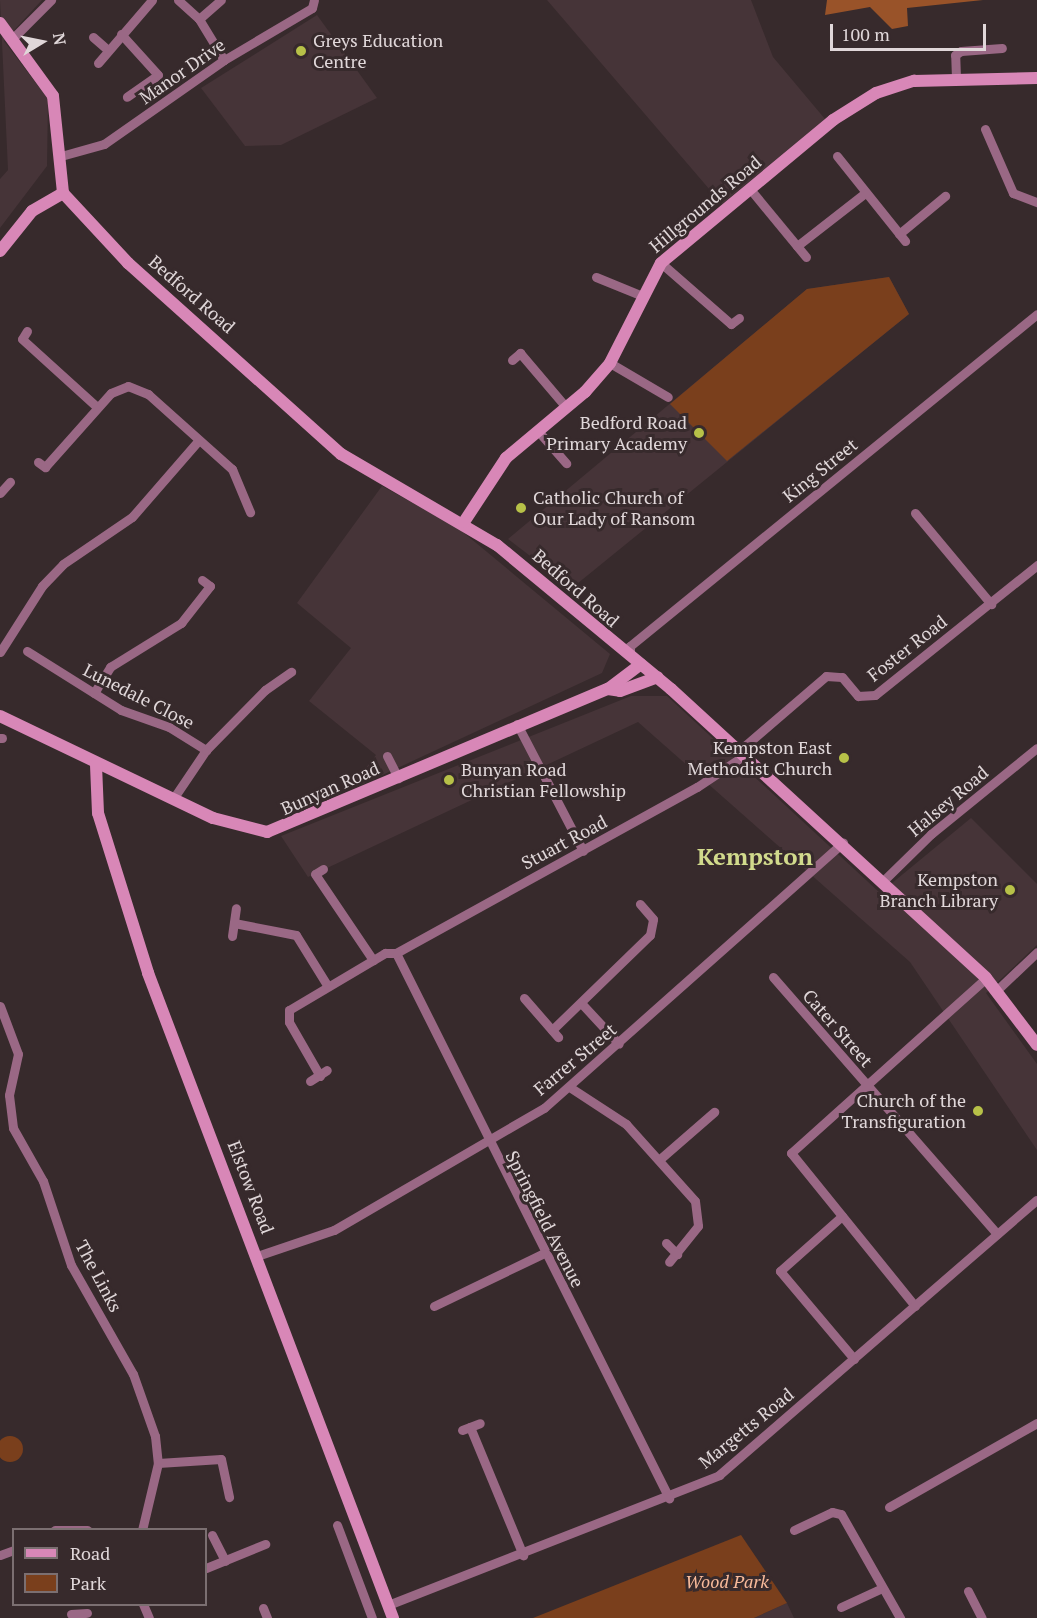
<!DOCTYPE html>
<style>
body{margin:0}
#map{position:relative;width:1037px;height:1618px;overflow:hidden;background:#372a2c;font-family:"PT Serif",serif}
div>[style]{position:absolute}
[style*='--x']{left:calc(var(--x)*1px);top:calc(var(--y)*1px);width:calc(var(--w)*1px);rotate:calc(var(--a)*1deg)}
.built>*{inset:0;background:#463438}
.green>*{inset:0;background:#7a3f1c}
.round{border-radius:50%}
.forest>*{inset:0;background:#995329}
.street>*{height:9px;margin:-4.5px;padding:0 4.5px;transform-origin:4.5px;border-radius:4.5px;background:#9a6885}
.secondary>*{height:12px;margin:-6px;padding:0 6px;transform-origin:6px;border-radius:6px;background:#d887b7}
.dots>*{width:16px;height:16px;translate:-50% -50%;box-sizing:border-box;border:3px solid #372a2c;border-radius:50%}
span{translate:-50% -50%;white-space:nowrap;text-align:center;line-height:1.15;-webkit-text-stroke:6px #372a2c;paint-order:stroke}
.poi-label{font-size:18px;color:#e0d7d9}
.left{translate:0 -50%;text-align:left}
.right{translate:-100% -50%;text-align:right}
.street-label{font-size:18px;color:#e0d7d9}
.park-label{font-size:18px;color:#f8ba9a;font-style:italic}
.district-label{font-size:24px;color:#d1da8c;font-weight:700}
.legend{position:absolute;left:12px;top:1528px;width:195px;height:78px;box-sizing:border-box;background:#372a2c;border:2px solid #7b6f71;margin:0;padding:8px 10px;list-style:none;font-size:18px;color:#e0d7d9}
.legend li{display:flex;align-items:center;gap:12px;height:30px}
.legend b{width:30px;border:2px solid #7b6f71}
.north{position:absolute;left:12px;top:12px;width:60px;height:60px;-webkit-text-stroke:4px #372a2c;paint-order:stroke;rotate:80deg;font-size:16px;font-weight:700;line-height:24px;text-align:center;color:#e0d7d9}
.north::after{content:'';display:block;margin:auto;width:21px;height:27px;background:#e0d7d9;clip-path:polygon(50% 0,100% 100%,50% 72%,0 100%)}
.scale{position:absolute;left:830px;top:24px;width:156px;height:27px;box-sizing:border-box;border:3px solid #e0d7d9;border-top:0;padding-left:8px;font-size:18px;line-height:21px;white-space:nowrap;color:#e0d7d9;-webkit-text-stroke:4px #372a2c;paint-order:stroke}
</style>
<div id="map">
<div class="built">
<div style="clip-path:polygon(0 0,42px 0,4px 41px,48px 99px,47px 166px,0 228px,0 179px,8px 170px)"></div>
<div style="clip-path:polygon(547px 0,751px 0,773px 57px,825px 119px,722px 204px)"></div>
<div style="clip-path:polygon(317px 15px,377px 98px,281px 145px,245px 146px,201px 88px)"></div>
<div style="clip-path:polygon(889px 277px,909px 314px,572px 588px,508px 539px,807px 289px)"></div>
<div style="clip-path:polygon(382px 486px,458px 528px,610px 654px,602px 673px,348px 791px,376px 755px,309px 701px,351px 648px,297px 603px)"></div>
<div style="clip-path:polygon(631px 696px,667px 696px,880px 893px,971px 818px,1037px 884px,1037px 945px,986px 993px,1037px 1064px,1037px 1150px,910px 962px,638px 722px,308px 877px,281px 836px)"></div>
<div style="clip-path:polygon(787px 1603px,794px 1618px,754px 1618px)"></div>
</div>
<div class="green">
<div style="clip-path:polygon(889px 277px,909px 314px,727px 461px,670px 404px,807px 289px)"></div>
<div class="round" style="left:-3px;top:1436px;width:26px;height:26px"></div>
<div style="clip-path:polygon(741px 1535px,787px 1603px,754px 1618px,533px 1618px)"></div>
</div>
<div class="forest">
<div style="clip-path:polygon(827px 0,983px 0,907px 8px,908px 26px,892px 29px,870px 7px,825px 15px)"></div>
</div>
<div class="street">
<div style="--x:178;--y:0;--w:28;--a:42"></div>
<div style="--x:199;--y:19;--w:48;--a:58.6"></div>
<div style="--x:199;--y:19;--w:29;--a:-41"></div>
<div style="--x:121;--y:34;--w:55;--a:47.9"></div>
<div style="--x:158;--y:75;--w:38;--a:145"></div>
<div style="--x:93;--y:37;--w:18;--a:41"></div>
<div style="--x:13;--y:38;--w:54;--a:-45"></div>
<div style="--x:98;--y:63;--w:83;--a:-49.4"></div>
<div style="--x:956;--y:78;--w:23;--a:-92"></div>
<div style="--x:955;--y:55;--w:7;--a:-34"></div>
<div style="--x:961;--y:51;--w:41;--a:-4.2"></div>
<div style="--x:985;--y:129;--w:70;--a:66.4"></div>
<div style="--x:1013;--y:193;--w:26;--a:21"></div>
<div style="--x:61;--y:156;--w:45;--a:-15.6"></div>
<div style="--x:104;--y:144;--w:146;--a:-35"></div>
<div style="--x:224;--y:60;--w:102;--a:-30.6"></div>
<div style="--x:312;--y:8;--w:8;--a:-76"></div>
<div style="--x:837;--y:156;--w:109;--a:51.3"></div>
<div style="--x:750;--y:189;--w:88;--a:50.5"></div>
<div style="--x:899;--y:234;--w:60;--a:-39.6"></div>
<div style="--x:797;--y:246;--w:86;--a:-37.9"></div>
<div style="--x:661;--y:263;--w:93;--a:41.1"></div>
<div style="--x:731;--y:324;--w:10;--a:-37"></div>
<div style="--x:596;--y:277;--w:48;--a:22.2"></div>
<div style="--x:27;--y:331;--w:9;--a:122"></div>
<div style="--x:22;--y:339;--w:101;--a:42.2"></div>
<div style="--x:512;--y:360;--w:11;--a:-41"></div>
<div style="--x:520;--y:353;--w:71;--a:49.6"></div>
<div style="--x:610;--y:363;--w:67;--a:30.4"></div>
<div style="--x:538;--y:431;--w:43;--a:48.8"></div>
<div style="--x:38;--y:462;--w:9;--a:36"></div>
<div style="--x:45;--y:467;--w:99;--a:-48.3"></div>
<div style="--x:111;--y:393;--w:18;--a:-22"></div>
<div style="--x:128;--y:386;--w:22;--a:22"></div>
<div style="--x:148;--y:394;--w:113;--a:41.8"></div>
<div style="--x:232;--y:469;--w:47;--a:67.3"></div>
<div style="--x:0;--y:493;--w:15;--a:-48"></div>
<div style="--x:915;--y:513;--w:119;--a:50.1"></div>
<div style="--x:27;--y:651;--w:111;--a:32.1"></div>
<div style="--x:121;--y:710;--w:51;--a:19.5"></div>
<div style="--x:169;--y:727;--w:44;--a:31.9"></div>
<div style="--x:0;--y:652;--w:78;--a:-57.5"></div>
<div style="--x:42;--y:586;--w:30;--a:-46"></div>
<div style="--x:63;--y:564;--w:83;--a:-34.3"></div>
<div style="--x:132;--y:517;--w:101;--a:-49"></div>
<div style="--x:630;--y:655;--w:9;--a:-90"></div>
<div style="--x:630;--y:646;--w:525;--a:-39.2"></div>
<div style="--x:94;--y:693;--w:31;--a:-58"></div>
<div style="--x:110;--y:667;--w:84;--a:-31.8"></div>
<div style="--x:181;--y:623;--w:47;--a:-51.9"></div>
<div style="--x:210;--y:586;--w:10;--a:-143"></div>
<div style="--x:517;--y:724;--w:143;--a:62.5"></div>
<div style="--x:0;--y:738;--w:2;--a:0"></div>
<div style="--x:740;--y:750;--w:113;--a:-40.7"></div>
<div style="--x:826;--y:676;--w:16;--a:4"></div>
<div style="--x:842;--y:677;--w:25;--a:50"></div>
<div style="--x:858;--y:696;--w:17;--a:-3"></div>
<div style="--x:875;--y:695;--w:208;--a:-38.7"></div>
<div style="--x:387;--y:756;--w:25;--a:63"></div>
<div style="--x:173;--y:799;--w:59;--a:-56"></div>
<div style="--x:206;--y:750;--w:84;--a:-45.5"></div>
<div style="--x:265;--y:690;--w:32;--a:-35"></div>
<div style="--x:323;--y:869;--w:9;--a:148"></div>
<div style="--x:315;--y:874;--w:104;--a:56"></div>
<div style="--x:883;--y:881;--w:67;--a:-44.4"></div>
<div style="--x:931;--y:834;--w:136;--a:-39.1"></div>
<div style="--x:234;--y:923;--w:63;--a:11"></div>
<div style="--x:296;--y:935;--w:59;--a:58.2"></div>
<div style="--x:232;--y:936;--w:28;--a:-82"></div>
<div style="--x:396;--y:953;--w:610;--a:63.39"></div>
<div style="--x:396;--y:953;--w:344;--a:-28.9"></div>
<div style="--x:697;--y:787;--w:58;--a:-33.7"></div>
<div style="--x:773;--y:977;--w:341;--a:48.9"></div>
<div style="--x:997;--y:990;--w:55;--a:-43.5"></div>
<div style="--x:524;--y:998;--w:52;--a:48.9"></div>
<div style="--x:582;--y:1004;--w:54;--a:47.2"></div>
<div style="--x:0;--y:1006;--w:51;--a:69.4"></div>
<div style="--x:18;--y:1054;--w:42;--a:102.4"></div>
<div style="--x:9;--y:1095;--w:33;--a:83"></div>
<div style="--x:13;--y:1128;--w:61;--a:60.5"></div>
<div style="--x:43;--y:1181;--w:89;--a:71.6"></div>
<div style="--x:71;--y:1265;--w:125;--a:60.4"></div>
<div style="--x:133;--y:1374;--w:66;--a:70.5"></div>
<div style="--x:155;--y:1436;--w:27;--a:84"></div>
<div style="--x:158;--y:1463;--w:69;--a:103.4"></div>
<div style="--x:552;--y:1030;--w:136;--a:-44.1"></div>
<div style="--x:650;--y:935;--w:16;--a:-79"></div>
<div style="--x:653;--y:919;--w:20;--a:-131"></div>
<div style="--x:320;--y:1076;--w:62;--a:-119.9"></div>
<div style="--x:289;--y:1022;--w:12;--a:-90"></div>
<div style="--x:289;--y:1010;--w:112;--a:-30.7"></div>
<div style="--x:385;--y:953;--w:11;--a:0"></div>
<div style="--x:310;--y:1081;--w:20;--a:-33"></div>
<div style="--x:571;--y:1088;--w:66;--a:33.2"></div>
<div style="--x:626;--y:1124;--w:103;--a:48.1"></div>
<div style="--x:695;--y:1201;--w:25;--a:83"></div>
<div style="--x:698;--y:1226;--w:46;--a:128.9"></div>
<div style="--x:660;--y:1159;--w:72;--a:-41"></div>
<div style="--x:842;--y:1216;--w:83;--a:138.4"></div>
<div style="--x:780;--y:1271;--w:115;--a:49.9"></div>
<div style="--x:666;--y:1243;--w:16;--a:45"></div>
<div style="--x:257;--y:1256;--w:81;--a:-18.7"></div>
<div style="--x:334;--y:1230;--w:243;--a:-30.2"></div>
<div style="--x:544;--y:1108;--w:400;--a:-41.6"></div>
<div style="--x:434;--y:1306;--w:122;--a:-25.7"></div>
<div style="--x:915;--y:1306;--w:197;--a:-129"></div>
<div style="--x:791;--y:1153;--w:262;--a:-41.9"></div>
<div style="--x:470;--y:1427;--w:139;--a:67.5"></div>
<div style="--x:462;--y:1430;--w:19;--a:-21"></div>
<div style="--x:158;--y:1463;--w:63;--a:-3.6"></div>
<div style="--x:221;--y:1459;--w:39;--a:78"></div>
<div style="--x:889;--y:1507;--w:170;--a:-29.6"></div>
<div style="--x:337;--y:1525;--w:99;--a:69.4"></div>
<div style="--x:55;--y:1530;--w:32;--a:0"></div>
<div style="--x:794;--y:1530;--w:42;--a:-25.3"></div>
<div style="--x:832;--y:1512;--w:9;--a:13"></div>
<div style="--x:841;--y:1514;--w:120;--a:60.4"></div>
<div style="--x:212;--y:1535;--w:29;--a:63"></div>
<div style="--x:0;--y:1555;--w:15;--a:-20"></div>
<div style="--x:206;--y:1568;--w:64;--a:-22.1"></div>
<div style="--x:968;--y:1591;--w:30;--a:63"></div>
<div style="--x:143;--y:1604;--w:15;--a:67"></div>
<div style="--x:388;--y:1605;--w:356;--a:-21.4"></div>
<div style="--x:719;--y:1475;--w:420;--a:-40.9"></div>
<div style="--x:841;--y:1607;--w:43;--a:-24.8"></div>
<div style="--x:263;--y:1608;--w:11;--a:68"></div>
<div style="--x:71;--y:1614;--w:16;--a:-4"></div>
</div>
<div class="secondary">
<div style="--x:0;--y:23;--w:90;--a:54"></div>
<div style="--x:53;--y:96;--w:98;--a:84.1"></div>
<div style="--x:63;--y:193;--w:96;--a:47.1"></div>
<div style="--x:128;--y:263;--w:286;--a:41.9"></div>
<div style="--x:341;--y:454;--w:181;--a:30.3"></div>
<div style="--x:497;--y:545;--w:226;--a:39.6"></div>
<div style="--x:671;--y:689;--w:427;--a:42.5"></div>
<div style="--x:986;--y:978;--w:84;--a:52.7"></div>
<div style="--x:0;--y:251;--w:51;--a:-51.3"></div>
<div style="--x:32;--y:211;--w:36;--a:-30"></div>
<div style="--x:464;--y:522;--w:77;--a:-56.7"></div>
<div style="--x:506;--y:458;--w:103;--a:-39.9"></div>
<div style="--x:585;--y:392;--w:38;--a:-49"></div>
<div style="--x:610;--y:363;--w:112;--a:-63"></div>
<div style="--x:661;--y:263;--w:224;--a:-39.7"></div>
<div style="--x:833;--y:120;--w:51;--a:-32.1"></div>
<div style="--x:876;--y:93;--w:40;--a:-18"></div>
<div style="--x:914;--y:81;--w:123;--a:-1.4"></div>
<div style="--x:608;--y:689;--w:12;--a:9"></div>
<div style="--x:620;--y:691;--w:40;--a:-20.2"></div>
<div style="--x:0;--y:716;--w:236;--a:25.6"></div>
<div style="--x:213;--y:818;--w:56;--a:14.5"></div>
<div style="--x:267;--y:832;--w:370;--a:-22.8"></div>
<div style="--x:608;--y:689;--w:41;--a:-37.1"></div>
<div style="--x:96;--y:765;--w:48;--a:87.6"></div>
<div style="--x:98;--y:813;--w:168;--a:72.6"></div>
<div style="--x:148;--y:973;--w:690;--a:69.2"></div>
</div>
<div class="dots">
<div style="left:301px;top:51px;background:#b7c148"></div>
<div style="left:699px;top:433px;background:#b7c148"></div>
<div style="left:521px;top:508px;background:#b7c148"></div>
<div style="left:844px;top:758px;background:#b7c148"></div>
<div style="left:449px;top:780px;background:#b7c148"></div>
<div style="left:1010px;top:890px;background:#b7c148"></div>
<div style="left:978px;top:1111px;background:#b7c148"></div>
</div>
<div class="poi-label">
<span class="left" style="left:313px;top:51px">Greys Education<br>Centre</span>
<span class="right" style="left:687px;top:433px">Bedford Road<br>Primary Academy</span>
<span class="left" style="left:533px;top:508px">Catholic Church of<br>Our Lady of Ransom</span>
<span class="right" style="left:832px;top:758px">Kempston East<br>Methodist Church</span>
<span class="left" style="left:461px;top:780px">Bunyan Road<br>Christian Fellowship</span>
<span class="right" style="left:998px;top:890px">Kempston<br>Branch Library</span>
<span class="right" style="left:966px;top:1111px">Church of the<br>Transfiguration</span>
</div>
<div class="street-label">
<span style="left:182px;top:71px;rotate:-35deg">Manor Drive</span>
<span style="left:705px;top:204px;rotate:-40deg">Hillgrounds Road</span>
<span style="left:192px;top:294px;rotate:41deg">Bedford Road</span>
<span style="left:820px;top:470px;rotate:-39deg">King Street</span>
<span style="left:576px;top:588px;rotate:41deg">Bedford Road</span>
<span style="left:907px;top:648px;rotate:-38deg">Foster Road</span>
<span style="left:139px;top:696px;rotate:27deg">Lunedale Close</span>
<span style="left:330px;top:788px;rotate:-24deg">Bunyan Road</span>
<span style="left:948px;top:801px;rotate:-40deg">Halsey Road</span>
<span style="left:564px;top:842px;rotate:-28deg">Stuart Road</span>
<span style="left:838px;top:1028px;rotate:49deg">Cater Street</span>
<span style="left:575px;top:1059px;rotate:-40deg">Farrer Street</span>
<span style="left:251px;top:1187px;rotate:69deg">Elstow Road</span>
<span style="left:545px;top:1219px;rotate:63deg">Springfield Avenue</span>
<span style="left:99px;top:1276px;rotate:62deg">The Links</span>
<span style="left:746px;top:1428px;rotate:-39deg">Margetts Road</span>
</div>
<div class="park-label">
<span style="left:727px;top:1581px">Wood Park</span>
</div>
<div class="district-label">
<span style="left:755px;top:857px">Kempston</span>
</div>
<ul class="legend">
<li><b style="height:8px;background:#d887b7"></b>Road</li>
<li><b style="height:16px;background:#7a3f1c"></b>Park</li>
</ul>
<div class="north">N</div>
<div class="scale">100 m</div>
</div>
